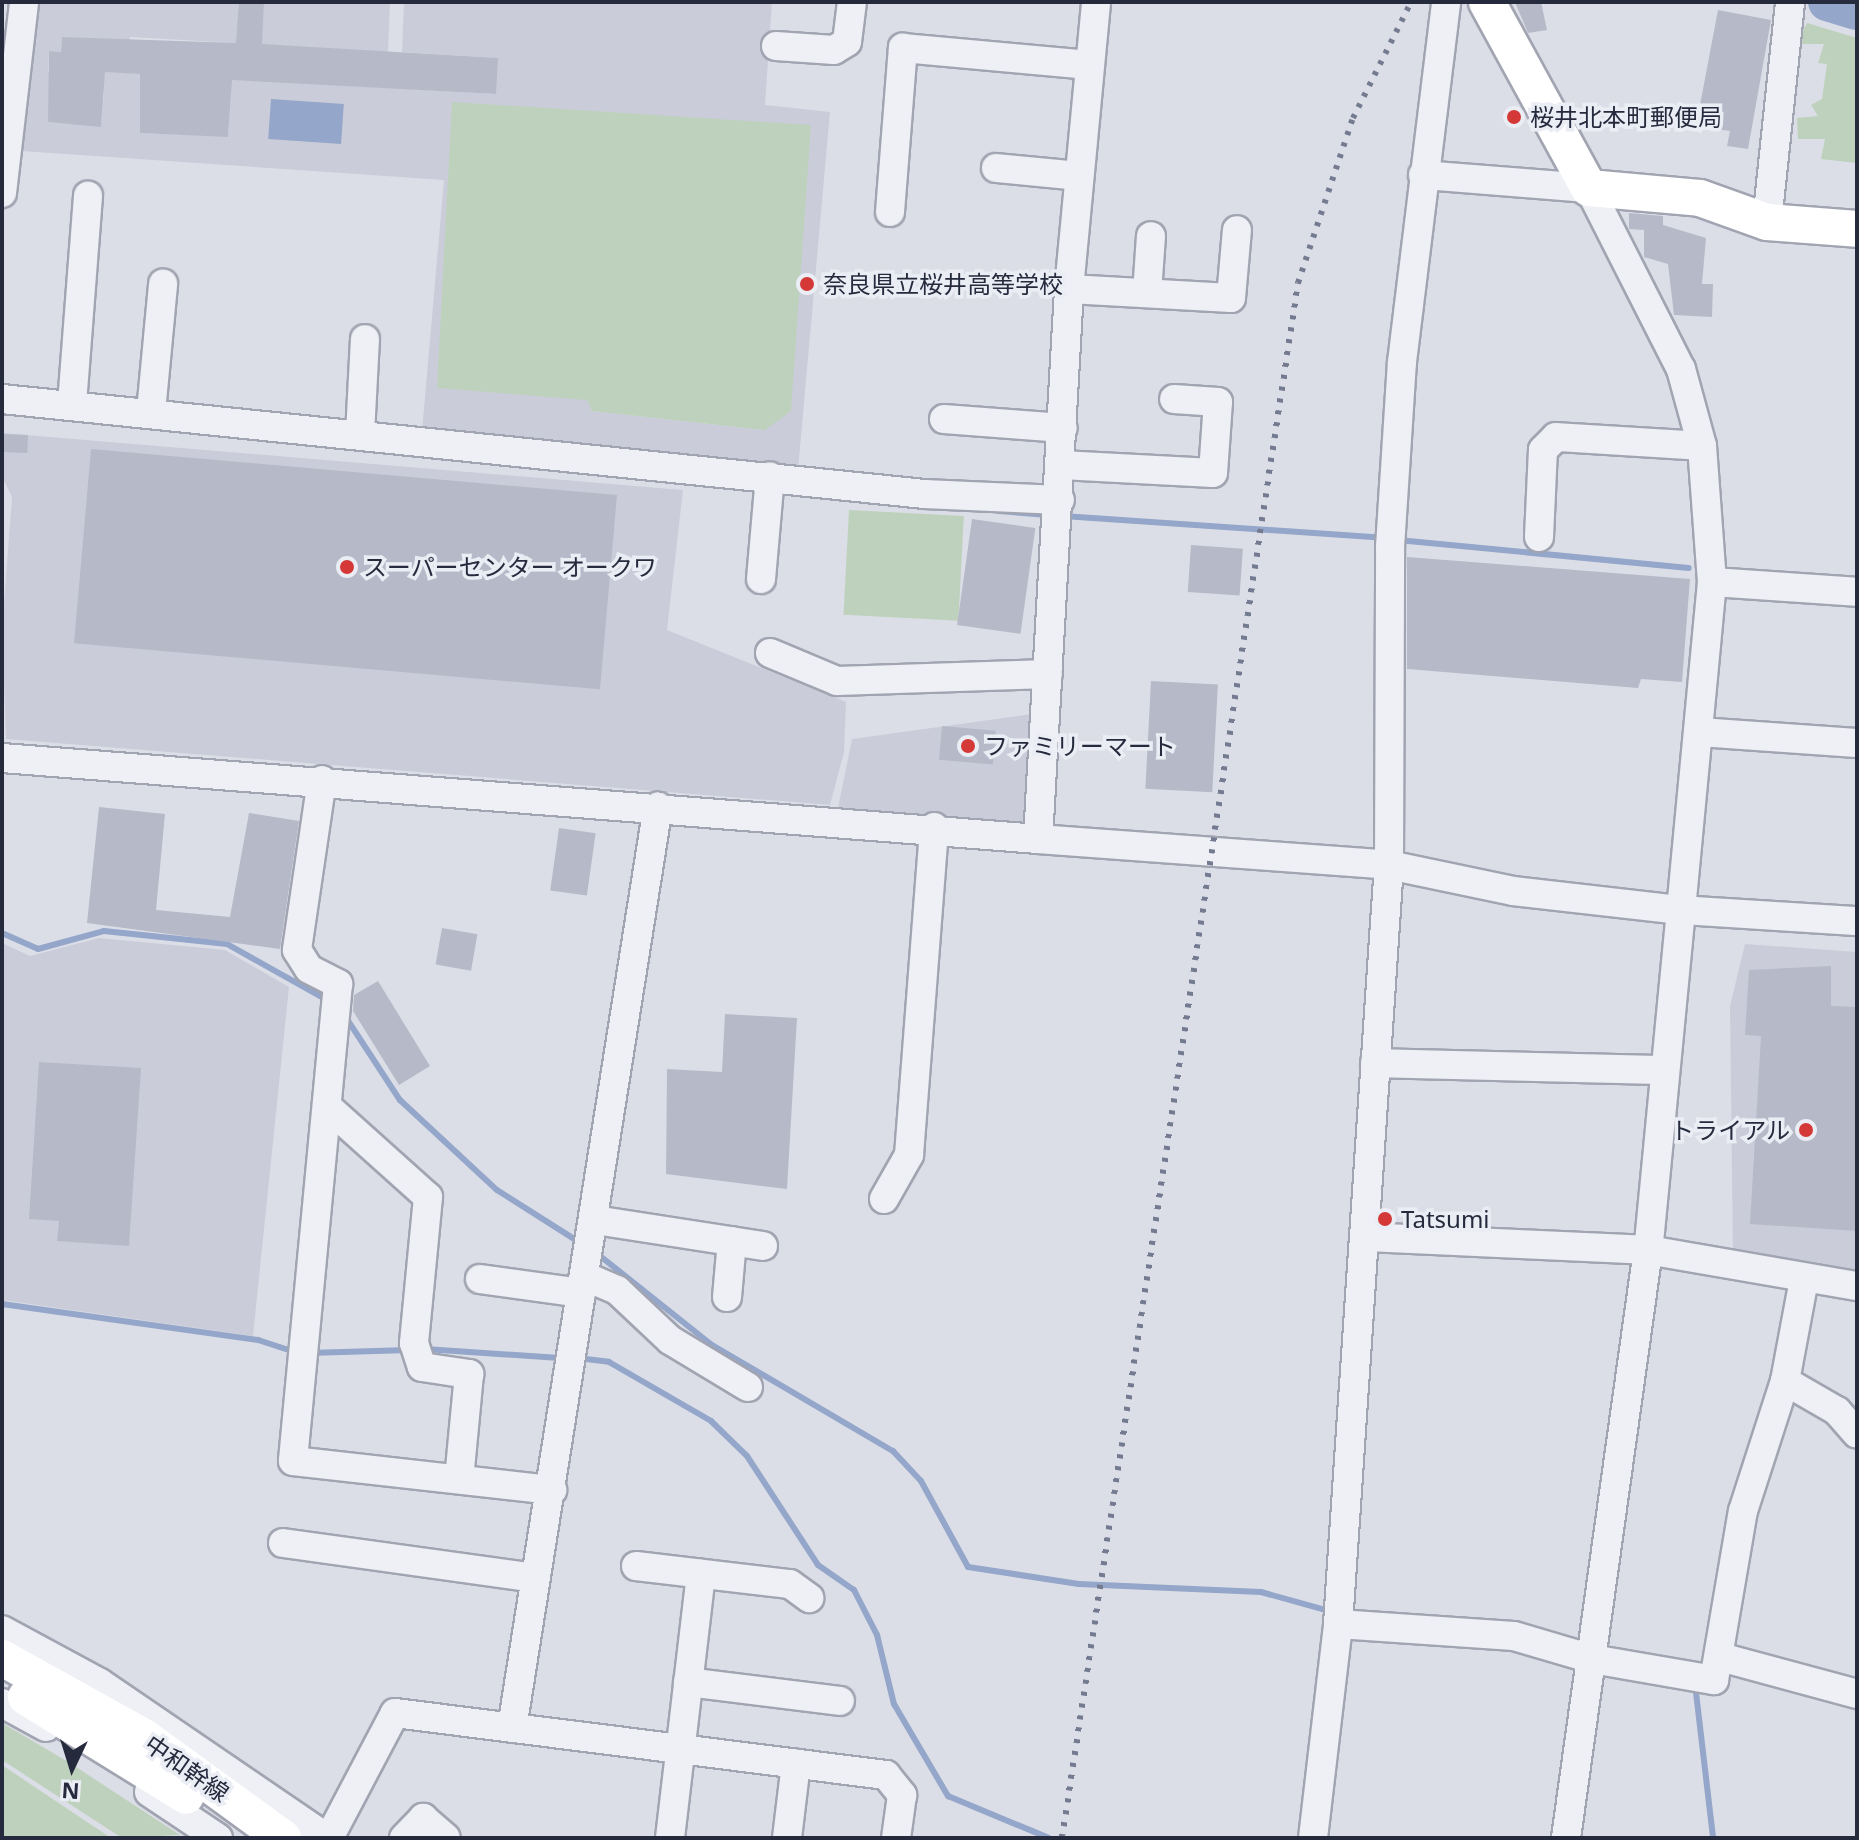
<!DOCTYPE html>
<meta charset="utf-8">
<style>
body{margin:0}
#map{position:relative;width:1859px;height:1840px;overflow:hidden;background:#dcdee7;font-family:"Noto Sans","Noto Sans JP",sans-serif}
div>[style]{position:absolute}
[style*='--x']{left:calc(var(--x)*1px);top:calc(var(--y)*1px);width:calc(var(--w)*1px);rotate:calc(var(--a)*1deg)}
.built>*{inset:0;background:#cacdd9}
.green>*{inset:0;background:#bed1bc;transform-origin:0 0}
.water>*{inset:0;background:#94a6c9;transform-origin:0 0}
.stream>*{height:6px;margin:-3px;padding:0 3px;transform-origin:3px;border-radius:3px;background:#94a6c9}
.river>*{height:38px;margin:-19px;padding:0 19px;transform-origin:19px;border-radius:19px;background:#94a6c9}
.building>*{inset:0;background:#b6b9c7;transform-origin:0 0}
.roads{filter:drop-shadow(2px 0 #a1a4b1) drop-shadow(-2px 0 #a1a4b1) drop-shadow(0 2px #a1a4b1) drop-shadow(0 -2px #a1a4b1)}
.minor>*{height:28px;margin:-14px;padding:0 14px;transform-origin:14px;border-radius:14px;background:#eef0f5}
.major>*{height:36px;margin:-18px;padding:0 18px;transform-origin:18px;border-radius:18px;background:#fff}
.rail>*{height:6px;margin-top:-3px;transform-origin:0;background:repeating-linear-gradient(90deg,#747b91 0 4px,transparent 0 12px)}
.dots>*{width:22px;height:22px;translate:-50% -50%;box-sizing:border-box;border:4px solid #ebedf5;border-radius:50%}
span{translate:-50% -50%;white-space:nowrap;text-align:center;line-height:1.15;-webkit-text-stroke:7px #ebedf5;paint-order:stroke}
.poi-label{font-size:24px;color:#252a3d}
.left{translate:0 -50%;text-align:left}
.right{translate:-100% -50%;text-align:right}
.street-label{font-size:24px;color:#252a3d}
.frame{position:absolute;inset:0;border:4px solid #252a3d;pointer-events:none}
.north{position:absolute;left:32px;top:1728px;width:80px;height:80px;-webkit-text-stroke:6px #ebedf5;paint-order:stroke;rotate:184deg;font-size:22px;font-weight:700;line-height:32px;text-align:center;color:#252a3d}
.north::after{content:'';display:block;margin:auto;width:28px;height:36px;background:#252a3d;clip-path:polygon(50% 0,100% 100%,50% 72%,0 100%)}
</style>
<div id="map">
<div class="built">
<div style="clip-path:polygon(evenodd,37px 2px,390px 2px,388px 52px,130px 37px,127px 73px,495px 94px,497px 58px,402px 52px,404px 2px,772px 2px,765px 105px,830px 112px,798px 470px,422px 431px,444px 180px,21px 151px,37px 2px,62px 37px,100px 40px,59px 72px,48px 72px,49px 51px,61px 52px,62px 37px,37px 2px,51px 87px,104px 91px,101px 126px,48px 122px,51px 87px,37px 2px,140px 88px,231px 93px,228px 136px,140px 133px,140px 88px,37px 2px,587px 400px,765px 430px,593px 411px,587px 400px)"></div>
<div style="clip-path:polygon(2px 433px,683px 490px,667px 630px,846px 702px,844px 752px,830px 805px,6px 739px,2px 630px,12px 497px,2px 476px)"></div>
<div style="clip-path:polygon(1039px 713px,1025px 823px,838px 808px,852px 739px)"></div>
<div style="clip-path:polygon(99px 938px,225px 950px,289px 987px,253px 1336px,2px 1300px,2px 943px,30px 956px)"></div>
<div style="clip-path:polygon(1745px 944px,1857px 952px,1857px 1276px,1733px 1258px,1730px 1006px)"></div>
</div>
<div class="green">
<div style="clip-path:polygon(1807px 23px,1857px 38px,1857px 163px,1821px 159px,1825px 139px,1798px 139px,1797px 118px,1818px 116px,1811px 105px,1822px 99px,1827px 64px,1818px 63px,1824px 44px,1796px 44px)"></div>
<div style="clip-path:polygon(452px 102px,811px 125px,791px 411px,765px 430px,592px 411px,587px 400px,437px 388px)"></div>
<div style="left:849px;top:510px;width:115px;height:105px;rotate:3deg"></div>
<div style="clip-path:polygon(2px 1723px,70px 1763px,180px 1835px,122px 1838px,2px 1760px)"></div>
<div style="clip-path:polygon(2px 1765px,111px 1838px,2px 1838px)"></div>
</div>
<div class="water">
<div style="left:271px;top:99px;width:73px;height:40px;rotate:4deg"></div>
</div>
<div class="stream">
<div style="--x:999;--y:511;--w:49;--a:4.7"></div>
<div style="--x:1063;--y:516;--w:321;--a:3.9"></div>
<div style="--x:1398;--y:540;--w:292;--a:5.5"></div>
<div style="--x:2;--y:933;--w:39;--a:24"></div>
<div style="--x:38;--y:949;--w:68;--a:-15.3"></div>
<div style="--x:104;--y:931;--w:124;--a:6"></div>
<div style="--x:227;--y:944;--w:117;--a:29.2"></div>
<div style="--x:343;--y:1013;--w:104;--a:56.8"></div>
<div style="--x:400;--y:1100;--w:132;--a:42.9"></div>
<div style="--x:497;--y:1190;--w:101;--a:32.4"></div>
<div style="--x:595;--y:1252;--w:149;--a:38.5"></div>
<div style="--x:712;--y:1345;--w:210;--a:30.4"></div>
<div style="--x:893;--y:1451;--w:41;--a:47"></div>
<div style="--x:921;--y:1481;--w:98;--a:61.3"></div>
<div style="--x:968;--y:1567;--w:112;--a:8.7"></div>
<div style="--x:1079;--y:1584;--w:182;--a:2.5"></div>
<div style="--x:1261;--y:1592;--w:75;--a:15.5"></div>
<div style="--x:2;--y:1304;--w:259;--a:8"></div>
<div style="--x:258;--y:1340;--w:38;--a:18"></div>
<div style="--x:425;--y:1349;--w:135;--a:3.8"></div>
<div style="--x:309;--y:1353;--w:100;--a:-1.7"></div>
<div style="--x:586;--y:1359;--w:23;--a:7"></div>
<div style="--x:609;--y:1362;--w:118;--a:30"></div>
<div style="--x:711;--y:1421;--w:50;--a:44.2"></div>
<div style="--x:747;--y:1456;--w:130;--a:56.9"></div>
<div style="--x:818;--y:1565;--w:44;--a:34.8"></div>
<div style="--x:854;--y:1590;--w:51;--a:62.9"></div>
<div style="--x:877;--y:1635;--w:71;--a:76.2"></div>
<div style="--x:894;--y:1704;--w:107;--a:59.6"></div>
<div style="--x:948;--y:1796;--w:109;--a:22.6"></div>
<div style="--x:1695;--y:1684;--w:155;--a:83.3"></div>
</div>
<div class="river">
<div style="--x:1827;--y:2;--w:31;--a:17"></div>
</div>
<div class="building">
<div style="clip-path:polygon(239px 2px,264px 2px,262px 44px,498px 58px,496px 94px,232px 80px,228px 137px,140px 133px,140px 74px,105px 72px,101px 127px,48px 122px,49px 51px,61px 52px,62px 37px,236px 43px)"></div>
<div style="clip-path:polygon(1515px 2px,1541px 2px,1547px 30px,1528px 33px)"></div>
<div style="clip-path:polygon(1718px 10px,1771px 20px,1748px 149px,1727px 146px,1730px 131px,1696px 126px)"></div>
<div style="clip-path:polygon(1629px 213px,1663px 216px,1663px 225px,1706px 238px,1702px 284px,1713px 284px,1712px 317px,1674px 315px,1668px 264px,1644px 257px,1644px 230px,1629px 229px)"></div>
<div style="left:2px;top:434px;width:26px;height:18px;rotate:2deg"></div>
<div style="left:91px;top:449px;width:528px;height:195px;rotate:5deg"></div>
<div style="left:972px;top:519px;width:64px;height:107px;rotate:8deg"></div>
<div style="left:1191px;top:545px;width:52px;height:47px;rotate:4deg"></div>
<div style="clip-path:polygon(1407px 557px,1690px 579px,1682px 682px,1641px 679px,1638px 688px,1407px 669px)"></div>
<div style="left:1151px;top:681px;width:67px;height:108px;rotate:3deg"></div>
<div style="left:942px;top:726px;width:54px;height:34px;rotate:5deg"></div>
<div style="clip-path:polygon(99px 807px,165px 814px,156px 910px,230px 917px,249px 813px,299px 821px,280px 949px,87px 923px)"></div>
<div style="left:559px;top:828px;width:37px;height:63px;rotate:8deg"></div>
<div style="left:442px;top:928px;width:36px;height:37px;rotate:10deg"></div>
<div style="clip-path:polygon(1831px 966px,1831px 1006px,1857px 1007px,1857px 1231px,1750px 1224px,1761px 1036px,1745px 1035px,1749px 970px)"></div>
<div style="clip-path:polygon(378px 981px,430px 1066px,399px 1085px,353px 1011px,354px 995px)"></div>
<div style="clip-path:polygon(725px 1014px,797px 1018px,787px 1189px,666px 1174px,667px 1069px,722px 1072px)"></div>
<div style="clip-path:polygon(39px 1062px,141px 1068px,129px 1246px,57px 1241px,59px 1221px,29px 1219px)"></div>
</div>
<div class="roads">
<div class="minor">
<div style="--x:776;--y:46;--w:58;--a:3.9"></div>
<div style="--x:834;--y:50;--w:15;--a:-32"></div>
<div style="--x:847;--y:42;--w:40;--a:-82.9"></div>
<div style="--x:996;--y:168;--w:83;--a:5.5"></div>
<div style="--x:1423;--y:175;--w:167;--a:4.5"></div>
<div style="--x:1589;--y:188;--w:203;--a:63.1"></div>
<div style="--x:1681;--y:369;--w:80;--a:74.7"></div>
<div style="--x:1702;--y:446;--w:136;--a:85.8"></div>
<div style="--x:1712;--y:582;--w:329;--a:95.4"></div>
<div style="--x:1681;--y:910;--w:176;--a:3.6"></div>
<div style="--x:2;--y:193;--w:192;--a:-83.4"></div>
<div style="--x:890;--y:212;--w:165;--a:-85.5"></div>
<div style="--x:903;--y:48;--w:187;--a:5.2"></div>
<div style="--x:1767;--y:222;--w:221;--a:-84"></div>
<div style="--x:1069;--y:289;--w:162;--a:3.2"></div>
<div style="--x:1231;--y:298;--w:68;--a:-85"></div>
<div style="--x:1147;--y:293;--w:57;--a:-86"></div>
<div style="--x:2;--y:399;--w:927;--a:5.88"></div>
<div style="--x:924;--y:494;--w:136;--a:2.5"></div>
<div style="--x:72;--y:404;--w:209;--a:-85.6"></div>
<div style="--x:151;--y:412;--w:129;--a:-84.6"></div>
<div style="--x:944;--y:419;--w:119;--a:4.3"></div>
<div style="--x:360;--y:434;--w:95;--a:-87"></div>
<div style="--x:1061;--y:465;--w:152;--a:3"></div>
<div style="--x:1213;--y:473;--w:71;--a:-86"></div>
<div style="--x:1218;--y:402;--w:44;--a:-176.1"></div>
<div style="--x:1539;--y:537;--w:87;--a:-87.4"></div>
<div style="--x:1543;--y:450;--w:18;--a:-45"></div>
<div style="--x:1556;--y:437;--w:146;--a:3.5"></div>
<div style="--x:761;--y:579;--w:103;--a:-85"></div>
<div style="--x:1712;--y:582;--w:145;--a:3.9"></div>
<div style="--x:770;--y:653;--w:73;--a:22.7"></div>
<div style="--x:837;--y:681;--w:211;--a:-1.9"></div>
<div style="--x:1699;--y:732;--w:158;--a:4"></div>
<div style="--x:2;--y:758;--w:1039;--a:4.47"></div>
<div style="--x:1038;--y:839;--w:551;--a:-86.77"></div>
<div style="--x:1069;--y:289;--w:288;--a:-84.6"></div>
<div style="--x:322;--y:780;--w:172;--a:98.4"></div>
<div style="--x:297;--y:950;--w:22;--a:58"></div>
<div style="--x:309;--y:969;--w:33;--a:27"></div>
<div style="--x:338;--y:984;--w:479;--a:95.4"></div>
<div style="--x:293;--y:1461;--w:261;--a:6.4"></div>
<div style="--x:1038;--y:839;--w:352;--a:4.2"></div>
<div style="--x:1389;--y:865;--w:127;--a:11.8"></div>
<div style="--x:1513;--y:891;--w:169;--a:6.5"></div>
<div style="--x:1681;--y:910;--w:342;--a:95.5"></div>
<div style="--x:1648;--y:1250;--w:594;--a:97.94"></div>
<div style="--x:1375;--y:1063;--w:290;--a:1.4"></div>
<div style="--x:331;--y:1110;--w:130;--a:41.9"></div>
<div style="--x:428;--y:1197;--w:147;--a:95.5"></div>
<div style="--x:414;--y:1343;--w:25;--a:72"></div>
<div style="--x:422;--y:1367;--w:48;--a:8.5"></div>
<div style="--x:469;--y:1374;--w:105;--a:95.4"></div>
<div style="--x:884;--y:1199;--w:51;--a:-60.4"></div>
<div style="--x:909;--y:1155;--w:329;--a:-85.6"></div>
<div style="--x:595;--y:1220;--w:170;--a:8.8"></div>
<div style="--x:1365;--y:1237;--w:283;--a:2.6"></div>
<div style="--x:1648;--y:1250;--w:212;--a:9.8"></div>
<div style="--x:584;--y:1276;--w:36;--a:23"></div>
<div style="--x:617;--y:1290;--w:73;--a:43.3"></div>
<div style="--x:670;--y:1340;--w:91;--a:31.1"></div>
<div style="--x:480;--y:1279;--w:102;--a:7.9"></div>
<div style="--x:727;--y:1297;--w:56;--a:-84.9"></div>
<div style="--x:1785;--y:1381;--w:60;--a:30"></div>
<div style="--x:1837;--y:1411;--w:30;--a:49"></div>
<div style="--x:283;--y:1543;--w:254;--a:7.9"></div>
<div style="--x:636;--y:1566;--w:155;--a:6.7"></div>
<div style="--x:790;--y:1584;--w:24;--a:36"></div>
<div style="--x:1338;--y:1624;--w:176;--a:3.9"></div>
<div style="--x:1514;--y:1636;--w:81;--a:16.4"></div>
<div style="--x:1592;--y:1659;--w:124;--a:9.8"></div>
<div style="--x:1714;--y:1680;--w:171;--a:-80.3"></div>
<div style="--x:1743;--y:1511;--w:137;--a:-72.1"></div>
<div style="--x:1785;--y:1381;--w:104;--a:-79.4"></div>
<div style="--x:2;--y:1630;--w:111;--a:28.4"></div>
<div style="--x:100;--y:1683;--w:275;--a:34.3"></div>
<div style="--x:1720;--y:1657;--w:142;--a:15.1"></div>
<div style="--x:688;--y:1682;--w:153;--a:7.1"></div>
<div style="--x:2;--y:1703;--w:50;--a:28.6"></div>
<div style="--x:512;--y:1728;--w:933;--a:-81"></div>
<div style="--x:149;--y:1792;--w:83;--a:33.7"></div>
<div style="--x:329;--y:1838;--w:141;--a:-62.2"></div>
<div style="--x:395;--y:1713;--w:495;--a:7.2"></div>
<div style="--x:886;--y:1775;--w:26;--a:51"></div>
<div style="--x:902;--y:1795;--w:43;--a:97.9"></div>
<div style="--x:404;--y:1838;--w:28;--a:-46"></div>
<div style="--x:423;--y:1818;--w:30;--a:41"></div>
<div style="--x:670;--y:1838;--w:266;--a:-83.3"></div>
<div style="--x:787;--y:1838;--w:75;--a:-83.1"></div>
<div style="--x:1313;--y:1838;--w:215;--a:-83.3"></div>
<div style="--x:1338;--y:1624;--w:761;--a:-86.16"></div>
<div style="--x:1389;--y:865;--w:318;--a:-89.8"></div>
<div style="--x:1390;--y:547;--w:185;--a:-86.3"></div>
<div style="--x:1402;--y:362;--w:363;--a:-83"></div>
</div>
<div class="major">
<div style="--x:1487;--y:2;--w:212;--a:61.3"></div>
<div style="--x:1589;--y:188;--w:111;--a:5.1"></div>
<div style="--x:1700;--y:198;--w:71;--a:19.7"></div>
<div style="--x:1767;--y:222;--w:90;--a:4.4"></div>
<div style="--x:2;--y:1658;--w:162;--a:29.1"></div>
<div style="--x:144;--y:1737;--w:172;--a:36"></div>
<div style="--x:26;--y:1697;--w:188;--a:31.7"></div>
</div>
</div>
<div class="rail">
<div style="--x:1062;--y:1838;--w:1573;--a:-81.37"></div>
<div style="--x:1298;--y:283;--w:174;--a:-71.6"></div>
<div style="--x:1353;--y:118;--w:130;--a:-63.4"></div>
</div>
<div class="dots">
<div style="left:1514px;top:117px;background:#d43938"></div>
<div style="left:807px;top:284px;background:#d43938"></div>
<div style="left:347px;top:567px;background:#d43938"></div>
<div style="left:968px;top:746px;background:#d43938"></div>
<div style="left:1806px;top:1130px;background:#d43938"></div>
<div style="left:1385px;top:1219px;background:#d43938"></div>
</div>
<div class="poi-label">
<span class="left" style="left:1530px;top:117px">桜井北本町郵便局</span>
<span class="left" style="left:823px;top:284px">奈良県立桜井高等学校</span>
<span class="left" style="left:363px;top:567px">スーパーセンター オークワ</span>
<span class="left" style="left:984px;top:746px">ファミリーマート</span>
<span class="right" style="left:1790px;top:1130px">トライアル</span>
<span class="left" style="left:1401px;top:1219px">Tatsumi</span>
</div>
<div class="street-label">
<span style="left:187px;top:1768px;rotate:35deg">中和幹線</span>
</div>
<div class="frame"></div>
<div class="north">N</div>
</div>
